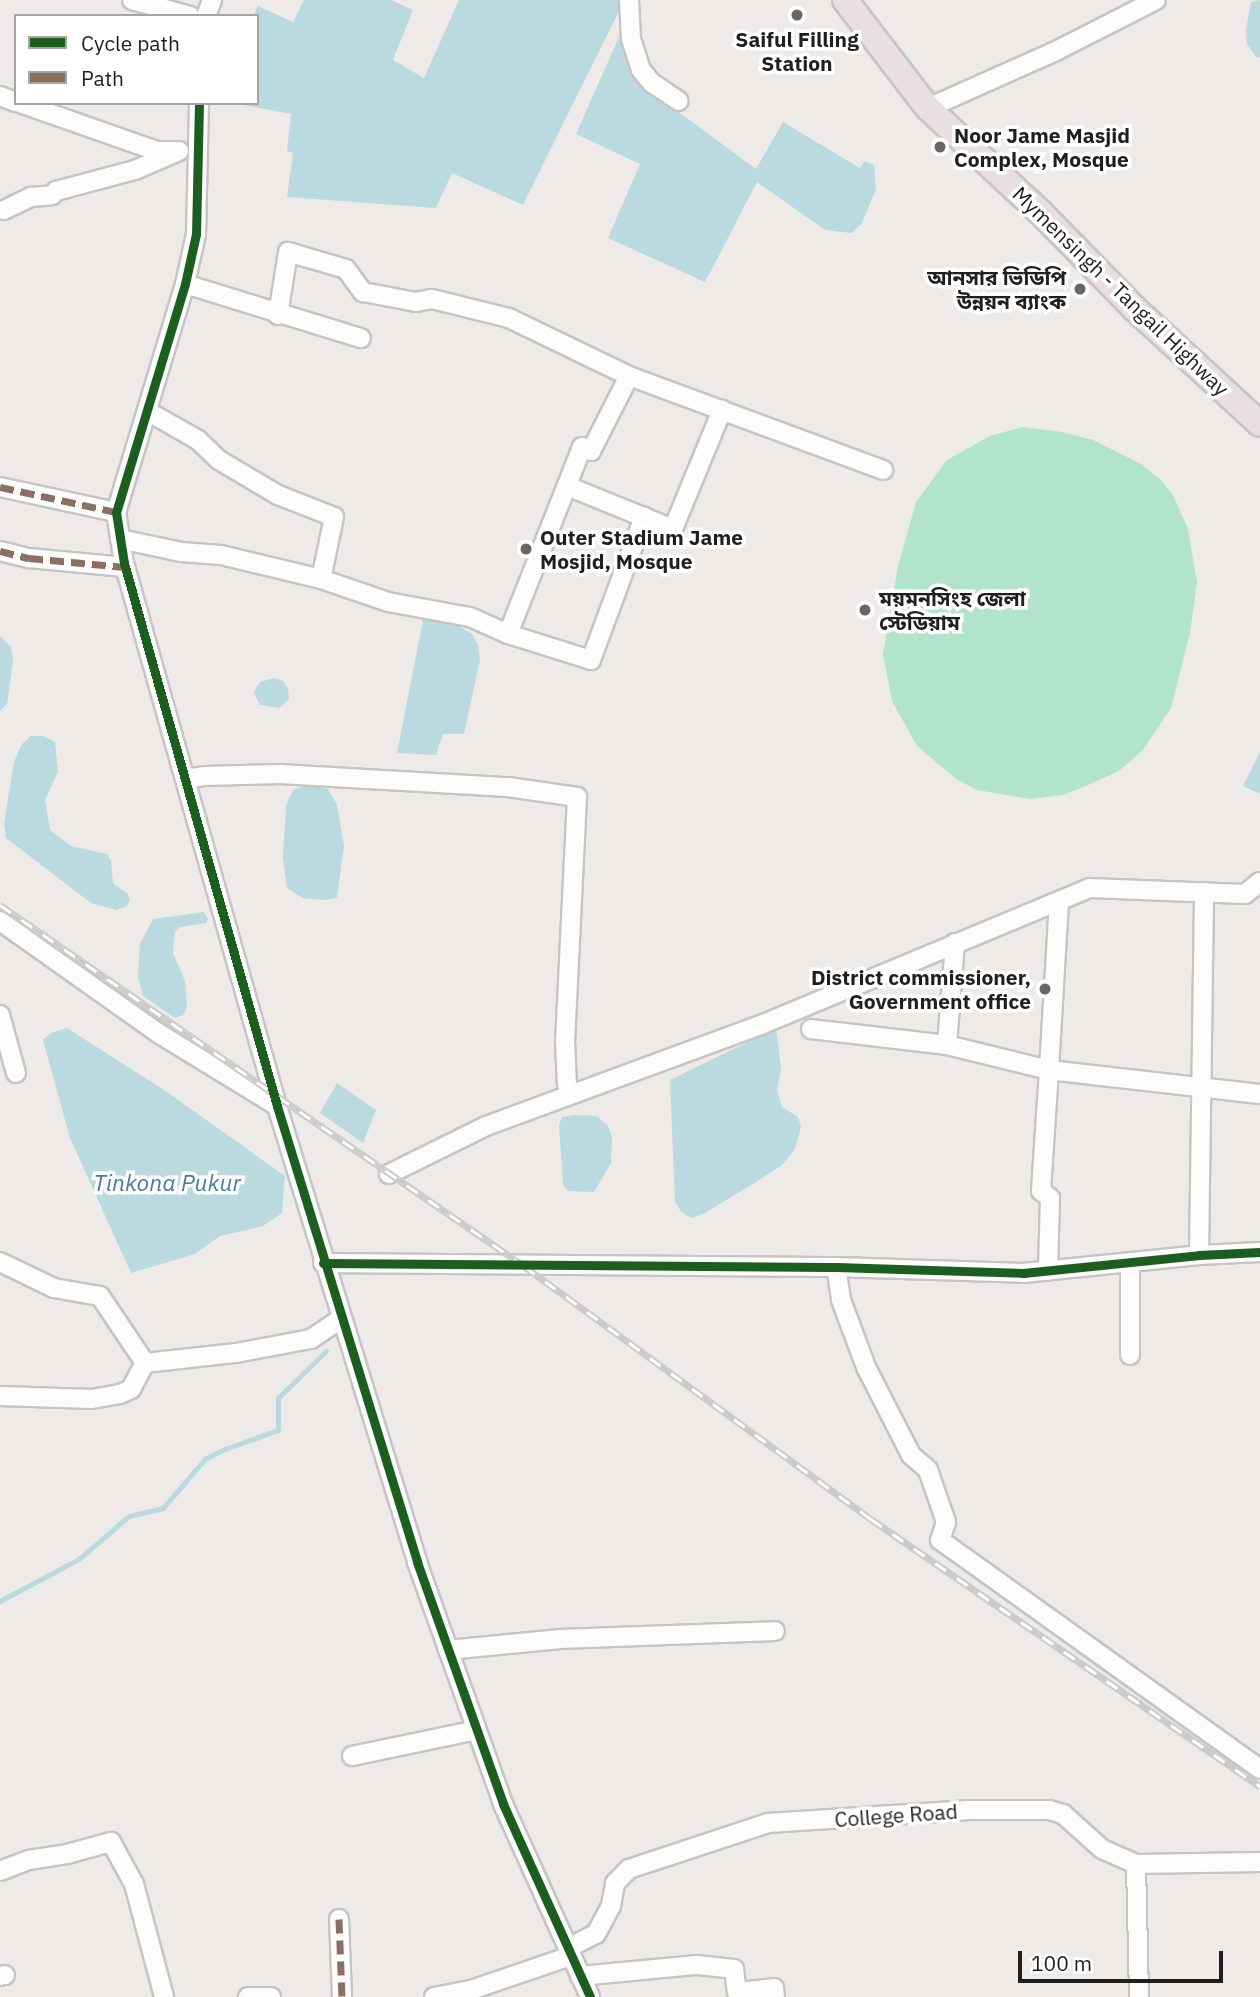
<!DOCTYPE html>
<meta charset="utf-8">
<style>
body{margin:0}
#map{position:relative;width:1260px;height:1997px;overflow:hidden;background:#edeae7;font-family:"IBM Plex Sans","Noto Sans Bengali",sans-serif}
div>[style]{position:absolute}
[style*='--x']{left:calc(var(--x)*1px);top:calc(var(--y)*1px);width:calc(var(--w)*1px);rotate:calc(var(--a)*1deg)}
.pitch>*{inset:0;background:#b2e4cd}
.water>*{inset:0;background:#bbdae0}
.stream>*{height:4.5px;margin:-2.25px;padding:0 2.25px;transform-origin:2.25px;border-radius:2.25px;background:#bbdae0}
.roads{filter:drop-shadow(2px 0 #c6c5c3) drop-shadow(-2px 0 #c6c5c3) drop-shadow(0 2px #c6c5c3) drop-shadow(0 -2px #c6c5c3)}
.minor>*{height:18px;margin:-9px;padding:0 9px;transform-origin:9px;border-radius:9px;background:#fcfcfb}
.highway>*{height:24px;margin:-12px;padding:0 12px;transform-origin:12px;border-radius:12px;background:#eadfe0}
.rail>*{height:7px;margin-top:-3.5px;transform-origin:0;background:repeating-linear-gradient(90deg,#fff 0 13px,#cbcbca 0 26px);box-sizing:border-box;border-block:2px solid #cbcbca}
.quiet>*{height:7px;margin-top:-3.5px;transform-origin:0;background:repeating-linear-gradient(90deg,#8d6e63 0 14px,transparent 0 21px)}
.cycleway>*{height:9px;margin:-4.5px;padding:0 4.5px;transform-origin:4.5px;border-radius:4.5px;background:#1b5e20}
.dots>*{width:19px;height:19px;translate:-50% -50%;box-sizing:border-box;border:4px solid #fff;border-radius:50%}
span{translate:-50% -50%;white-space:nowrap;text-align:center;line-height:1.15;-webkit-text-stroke:7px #fff;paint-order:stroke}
.poi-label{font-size:21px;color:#1f1f1f;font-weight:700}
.left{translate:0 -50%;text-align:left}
.right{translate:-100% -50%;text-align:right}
.street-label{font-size:21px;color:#1f1f1f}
.water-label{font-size:23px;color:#477ba7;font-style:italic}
.legend{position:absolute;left:14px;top:14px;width:245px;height:91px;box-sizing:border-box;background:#fff;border:2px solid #a5a5a5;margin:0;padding:9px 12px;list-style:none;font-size:21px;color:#1f1f1f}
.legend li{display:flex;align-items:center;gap:14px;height:35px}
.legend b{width:35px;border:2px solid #a5a5a5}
.scale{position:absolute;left:1018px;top:1951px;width:205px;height:32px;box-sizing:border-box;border:4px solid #1f1f1f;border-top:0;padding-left:9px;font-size:21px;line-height:24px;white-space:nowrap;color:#1f1f1f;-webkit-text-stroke:5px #fff;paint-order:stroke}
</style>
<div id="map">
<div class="pitch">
<div style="clip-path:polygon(1022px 427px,1062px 432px,1093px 440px,1141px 464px,1163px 482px,1174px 497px,1188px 529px,1197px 582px,1190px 633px,1171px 708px,1142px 751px,1119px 771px,1088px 785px,1063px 795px,1030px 799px,977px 790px,956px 779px,917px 746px,892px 701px,883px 654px,898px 566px,916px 502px,947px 460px,990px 436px)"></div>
</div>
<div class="water">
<div style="clip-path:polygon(304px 0,391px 0,413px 10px,393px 60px,424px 78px,459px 0,620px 0,621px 7px,523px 205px,452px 173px,436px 208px,287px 197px,293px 153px,287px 151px,291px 114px,233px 103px,257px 103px,257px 16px,253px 16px,258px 6px,293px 22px)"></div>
<div style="clip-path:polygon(1260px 0,1260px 57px,1257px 58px,1247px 44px,1246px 30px,1251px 2px)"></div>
<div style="clip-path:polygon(626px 21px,629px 62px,638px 78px,657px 96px,756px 169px,783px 122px,860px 168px,865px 161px,874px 165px,876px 189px,862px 223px,852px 233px,825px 230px,757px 182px,705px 282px,608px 238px,640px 164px,576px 134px)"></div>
<div style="clip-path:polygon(423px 620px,453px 622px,472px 634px,478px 645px,480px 660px,464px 734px,443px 734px,436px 755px,397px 753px)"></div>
<div style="clip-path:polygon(0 636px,11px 647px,13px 662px,7px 704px,0 711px)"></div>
<div style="clip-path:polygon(274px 678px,283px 681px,288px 689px,289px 699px,279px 708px,260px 705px,254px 693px,256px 688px,260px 682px)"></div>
<div style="clip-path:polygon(31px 736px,43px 736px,55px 742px,58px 772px,45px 800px,50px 830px,71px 846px,107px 854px,111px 860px,113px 883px,128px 894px,130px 900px,127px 906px,116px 910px,91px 903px,6px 838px,4px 824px,14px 762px,21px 745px)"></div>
<div style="clip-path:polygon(1260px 752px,1260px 794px,1243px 786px)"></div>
<div style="clip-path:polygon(308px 784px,328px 789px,337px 805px,344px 846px,337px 898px,324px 900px,303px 898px,287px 888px,283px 858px,286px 805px,293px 790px)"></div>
<div style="clip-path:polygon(204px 912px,208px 919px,206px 923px,180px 927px,175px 932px,173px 953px,185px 981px,187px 1007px,183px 1015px,175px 1018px,143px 996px,138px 977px,140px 944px,153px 919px)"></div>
<div style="clip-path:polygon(67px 1028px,167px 1092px,285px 1176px,282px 1213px,263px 1226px,220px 1236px,195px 1254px,131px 1273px,70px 1138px,43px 1040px,51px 1033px)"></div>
<div style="clip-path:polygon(776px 1028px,781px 1068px,777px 1090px,782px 1107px,798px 1117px,801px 1127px,795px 1149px,782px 1165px,756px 1182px,705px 1213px,692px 1218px,681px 1212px,675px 1201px,670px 1080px)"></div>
<div style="clip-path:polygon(337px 1083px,376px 1110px,363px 1143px,320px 1113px)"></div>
<div style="clip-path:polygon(575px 1115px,597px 1116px,608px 1126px,612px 1137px,611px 1163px,594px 1192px,568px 1191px,563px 1185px,559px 1125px,562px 1117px)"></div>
</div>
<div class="stream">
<div style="--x:0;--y:1601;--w:89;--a:-28"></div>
<div style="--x:79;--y:1559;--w:66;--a:-40.7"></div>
<div style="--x:129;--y:1516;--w:35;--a:-13"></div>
<div style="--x:163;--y:1508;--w:65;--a:-49.4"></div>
<div style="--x:205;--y:1459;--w:22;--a:-27"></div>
<div style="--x:225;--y:1449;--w:56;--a:-19.7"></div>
<div style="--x:278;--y:1430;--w:32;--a:-90"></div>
<div style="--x:278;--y:1398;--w:67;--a:-44.4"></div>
</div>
<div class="roads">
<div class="minor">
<div style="--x:132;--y:0;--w:60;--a:15.4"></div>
<div style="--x:629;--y:0;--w:39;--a:87"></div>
<div style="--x:631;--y:39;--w:33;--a:72"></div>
<div style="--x:641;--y:70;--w:17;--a:50"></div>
<div style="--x:652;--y:83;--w:32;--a:34"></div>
<div style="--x:206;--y:16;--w:17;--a:-69"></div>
<div style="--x:0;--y:96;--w:17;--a:21"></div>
<div style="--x:20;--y:103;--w:145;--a:19.3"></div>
<div style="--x:157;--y:151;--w:17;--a:0"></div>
<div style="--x:199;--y:103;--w:131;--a:91.3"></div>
<div style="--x:196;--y:234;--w:51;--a:102.4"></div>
<div style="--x:185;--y:284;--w:238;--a:106.8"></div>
<div style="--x:116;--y:512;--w:52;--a:81.1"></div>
<div style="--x:124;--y:563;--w:564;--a:74.26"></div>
<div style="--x:277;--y:1106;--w:477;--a:72.9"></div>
<div style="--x:417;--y:1562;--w:257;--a:70.4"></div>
<div style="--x:503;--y:1804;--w:212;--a:65.7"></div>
<div style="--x:928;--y:108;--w:140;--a:-24"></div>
<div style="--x:1056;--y:51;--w:112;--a:-27"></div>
<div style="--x:4;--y:210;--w:30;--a:-26"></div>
<div style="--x:31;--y:197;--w:21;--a:-5"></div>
<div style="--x:52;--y:195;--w:6;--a:-45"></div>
<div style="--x:56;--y:191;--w:82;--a:-14.9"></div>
<div style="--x:135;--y:170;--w:48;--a:-23.4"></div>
<div style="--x:185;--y:284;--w:184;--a:17.1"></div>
<div style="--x:278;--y:315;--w:64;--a:-81"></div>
<div style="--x:288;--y:252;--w:60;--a:16.3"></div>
<div style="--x:346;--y:269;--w:29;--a:54"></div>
<div style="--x:363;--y:292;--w:54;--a:10.7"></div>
<div style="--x:416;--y:302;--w:16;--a:-11"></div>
<div style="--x:432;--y:299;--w:79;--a:13.9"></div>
<div style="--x:509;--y:318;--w:133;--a:25.8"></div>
<div style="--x:629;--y:376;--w:271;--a:20.3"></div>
<div style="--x:147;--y:411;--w:59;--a:29.6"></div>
<div style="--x:198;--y:440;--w:29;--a:44"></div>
<div style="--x:219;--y:460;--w:69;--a:30.7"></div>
<div style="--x:278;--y:495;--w:60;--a:21.4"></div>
<div style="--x:334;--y:517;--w:63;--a:101.8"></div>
<div style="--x:321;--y:579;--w:71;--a:18.9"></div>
<div style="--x:388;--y:602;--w:83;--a:10.4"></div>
<div style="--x:470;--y:617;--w:42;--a:24.1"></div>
<div style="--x:508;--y:634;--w:87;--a:17.4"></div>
<div style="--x:591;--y:660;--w:153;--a:-69.7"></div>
<div style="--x:567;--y:486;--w:114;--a:22.1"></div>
<div style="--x:673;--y:529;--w:129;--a:-67.6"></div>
<div style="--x:0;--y:487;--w:119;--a:12.2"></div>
<div style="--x:120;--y:539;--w:62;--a:12"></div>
<div style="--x:181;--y:552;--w:40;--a:4.3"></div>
<div style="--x:221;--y:555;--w:103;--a:13.5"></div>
<div style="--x:0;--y:551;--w:30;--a:14"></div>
<div style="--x:29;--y:558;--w:96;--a:5.4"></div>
<div style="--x:508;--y:634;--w:201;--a:-68.4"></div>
<div style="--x:582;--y:447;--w:10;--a:24"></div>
<div style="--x:591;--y:451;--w:84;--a:-63.1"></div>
<div style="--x:185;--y:779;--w:19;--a:-9"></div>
<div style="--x:204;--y:776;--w:76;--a:-1.5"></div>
<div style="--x:280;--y:774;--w:228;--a:3.3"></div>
<div style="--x:508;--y:787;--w:70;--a:8.2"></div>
<div style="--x:577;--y:797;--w:243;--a:92.8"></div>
<div style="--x:565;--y:1040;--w:45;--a:87.5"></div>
<div style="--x:1059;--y:901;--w:169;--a:93.4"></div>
<div style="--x:1049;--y:1070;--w:212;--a:6.5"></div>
<div style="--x:0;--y:921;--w:194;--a:35.3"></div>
<div style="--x:158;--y:1033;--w:140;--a:31.5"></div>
<div style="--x:955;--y:943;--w:102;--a:94.5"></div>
<div style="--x:947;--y:1045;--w:105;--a:13.8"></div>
<div style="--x:1049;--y:1070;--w:121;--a:93.8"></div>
<div style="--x:1041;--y:1191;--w:11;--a:38"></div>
<div style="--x:1050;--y:1198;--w:73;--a:91.6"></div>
<div style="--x:0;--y:1015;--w:60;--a:74.6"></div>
<div style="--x:811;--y:1029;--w:137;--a:6.7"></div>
<div style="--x:389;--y:1174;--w:108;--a:-26.3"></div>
<div style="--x:486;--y:1126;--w:295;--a:-20.2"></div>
<div style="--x:763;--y:1024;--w:354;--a:-22.6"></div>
<div style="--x:1090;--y:888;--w:155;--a:2.2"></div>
<div style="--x:1245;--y:894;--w:19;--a:-39"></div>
<div style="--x:1199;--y:1255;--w:363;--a:-89.2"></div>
<div style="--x:0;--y:1262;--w:60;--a:25.7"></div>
<div style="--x:54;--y:1288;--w:47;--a:9.9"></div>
<div style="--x:100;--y:1296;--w:81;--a:56.1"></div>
<div style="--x:145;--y:1363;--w:92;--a:-6.3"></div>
<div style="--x:236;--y:1353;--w:76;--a:-10.6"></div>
<div style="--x:311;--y:1339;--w:37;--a:-34"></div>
<div style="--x:1130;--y:1262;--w:93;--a:90"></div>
<div style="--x:323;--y:1263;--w:513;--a:0.45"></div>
<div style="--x:836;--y:1267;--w:187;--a:1.8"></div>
<div style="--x:1023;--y:1273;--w:177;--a:-5.8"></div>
<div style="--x:1199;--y:1255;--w:61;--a:-2.8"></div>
<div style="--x:836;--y:1267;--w:33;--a:81"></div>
<div style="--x:841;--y:1300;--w:72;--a:69.5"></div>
<div style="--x:866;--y:1367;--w:99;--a:62.9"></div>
<div style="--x:911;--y:1455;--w:23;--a:41"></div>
<div style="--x:928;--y:1470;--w:55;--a:70.9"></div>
<div style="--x:946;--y:1522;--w:19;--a:108"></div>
<div style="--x:940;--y:1540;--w:393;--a:35.6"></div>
<div style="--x:0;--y:1396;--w:92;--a:1.9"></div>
<div style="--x:92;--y:1399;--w:28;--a:-10"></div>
<div style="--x:120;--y:1394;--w:12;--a:-24"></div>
<div style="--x:131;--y:1389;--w:30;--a:-62"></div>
<div style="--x:448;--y:1650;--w:113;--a:-5.6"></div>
<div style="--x:560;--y:1639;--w:215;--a:-2.1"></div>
<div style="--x:352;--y:1756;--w:127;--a:-11.8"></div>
<div style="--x:1136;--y:1864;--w:133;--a:88.7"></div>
<div style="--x:0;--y:1871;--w:31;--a:-21"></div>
<div style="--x:29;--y:1860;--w:38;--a:-9"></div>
<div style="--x:67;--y:1854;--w:46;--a:-15.3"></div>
<div style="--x:111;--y:1842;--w:48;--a:61.3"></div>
<div style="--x:134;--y:1884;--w:117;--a:75.1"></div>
<div style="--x:339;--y:1919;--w:78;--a:87.8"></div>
<div style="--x:568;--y:1948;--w:31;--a:-27"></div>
<div style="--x:596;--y:1934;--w:32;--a:-62"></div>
<div style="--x:611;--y:1906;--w:23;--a:-80"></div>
<div style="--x:615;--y:1883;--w:20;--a:-45"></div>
<div style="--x:629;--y:1869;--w:146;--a:-18.3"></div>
<div style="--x:768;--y:1823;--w:202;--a:-3.7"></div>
<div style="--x:970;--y:1810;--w:79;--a:0"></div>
<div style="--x:1049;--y:1810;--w:15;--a:16"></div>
<div style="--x:1063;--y:1814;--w:52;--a:41.9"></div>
<div style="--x:1102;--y:1849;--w:37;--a:24"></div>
<div style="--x:1136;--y:1864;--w:124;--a:-0.9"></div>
<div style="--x:0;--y:1976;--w:5;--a:-11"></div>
<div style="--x:580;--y:1976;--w:118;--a:-5.4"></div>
<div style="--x:697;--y:1965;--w:37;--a:6"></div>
<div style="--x:734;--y:1969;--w:23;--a:83"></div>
<div style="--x:737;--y:1992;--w:37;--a:-6"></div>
<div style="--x:774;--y:1988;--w:9;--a:84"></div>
<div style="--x:248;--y:1997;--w:23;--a:0"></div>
<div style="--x:434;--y:1997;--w:38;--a:-11"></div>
<div style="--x:471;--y:1990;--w:106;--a:-18.8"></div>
</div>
<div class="highway">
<div style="--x:845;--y:0;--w:136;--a:52.5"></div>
<div style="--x:928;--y:108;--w:153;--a:42.9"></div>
<div style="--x:1040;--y:212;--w:134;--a:45.6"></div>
<div style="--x:1134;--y:308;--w:171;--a:42.6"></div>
</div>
</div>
<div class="rail">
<div style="--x:0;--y:905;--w:636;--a:34.56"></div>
<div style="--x:524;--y:1266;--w:429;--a:36.1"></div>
<div style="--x:871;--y:1519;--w:472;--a:34.5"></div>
</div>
<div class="quiet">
<div style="--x:0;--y:487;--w:119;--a:12.2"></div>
<div style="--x:0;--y:551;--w:30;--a:14"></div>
<div style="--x:29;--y:558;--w:96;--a:5.4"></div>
<div style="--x:339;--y:1919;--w:78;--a:87.8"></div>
</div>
<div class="cycleway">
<div style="--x:199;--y:103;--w:131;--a:91.3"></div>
<div style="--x:196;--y:234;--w:51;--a:102.4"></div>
<div style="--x:185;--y:284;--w:238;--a:106.8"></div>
<div style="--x:116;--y:512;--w:52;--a:81.1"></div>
<div style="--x:124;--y:563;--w:564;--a:74.26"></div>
<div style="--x:277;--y:1106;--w:477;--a:72.9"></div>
<div style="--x:417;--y:1562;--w:257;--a:70.4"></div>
<div style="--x:503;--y:1804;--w:212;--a:65.7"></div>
<div style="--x:323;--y:1263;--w:513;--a:0.45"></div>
<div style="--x:836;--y:1267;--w:187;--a:1.8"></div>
<div style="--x:1023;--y:1273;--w:177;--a:-5.8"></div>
<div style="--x:1199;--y:1255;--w:61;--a:-2.8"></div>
</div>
<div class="dots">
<div style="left:797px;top:15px;background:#676665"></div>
<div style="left:940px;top:147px;background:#676665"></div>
<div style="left:1080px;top:289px;background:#676665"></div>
<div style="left:526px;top:549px;background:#676665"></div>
<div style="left:865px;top:610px;background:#676665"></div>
<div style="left:1045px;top:989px;background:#676665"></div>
</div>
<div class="poi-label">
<span style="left:797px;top:51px">Saiful Filling<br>Station</span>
<span class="left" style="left:954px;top:147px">Noor Jame Masjid<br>Complex, Mosque</span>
<span class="right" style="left:1066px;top:289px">আনসার ভিডিপি<br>উন্নয়ন ব্যাংক</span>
<span class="left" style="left:540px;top:549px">Outer Stadium Jame<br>Mosjid, Mosque</span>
<span class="left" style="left:879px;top:610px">ময়মনসিংহ জেলা<br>স্টেডিয়াম</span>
<span class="right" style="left:1031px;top:989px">District commissioner,<br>Government office</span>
</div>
<div class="street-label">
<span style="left:1121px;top:291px;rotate:44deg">Mymensingh - Tangail Highway</span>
<span style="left:896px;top:1815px;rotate:-4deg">College Road</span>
</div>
<div class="water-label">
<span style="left:167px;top:1182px">Tinkona Pukur</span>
</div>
<ul class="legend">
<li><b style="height:9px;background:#1b5e20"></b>Cycle path</li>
<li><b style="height:9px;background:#8d6e63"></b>Path</li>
</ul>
<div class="scale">100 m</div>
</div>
